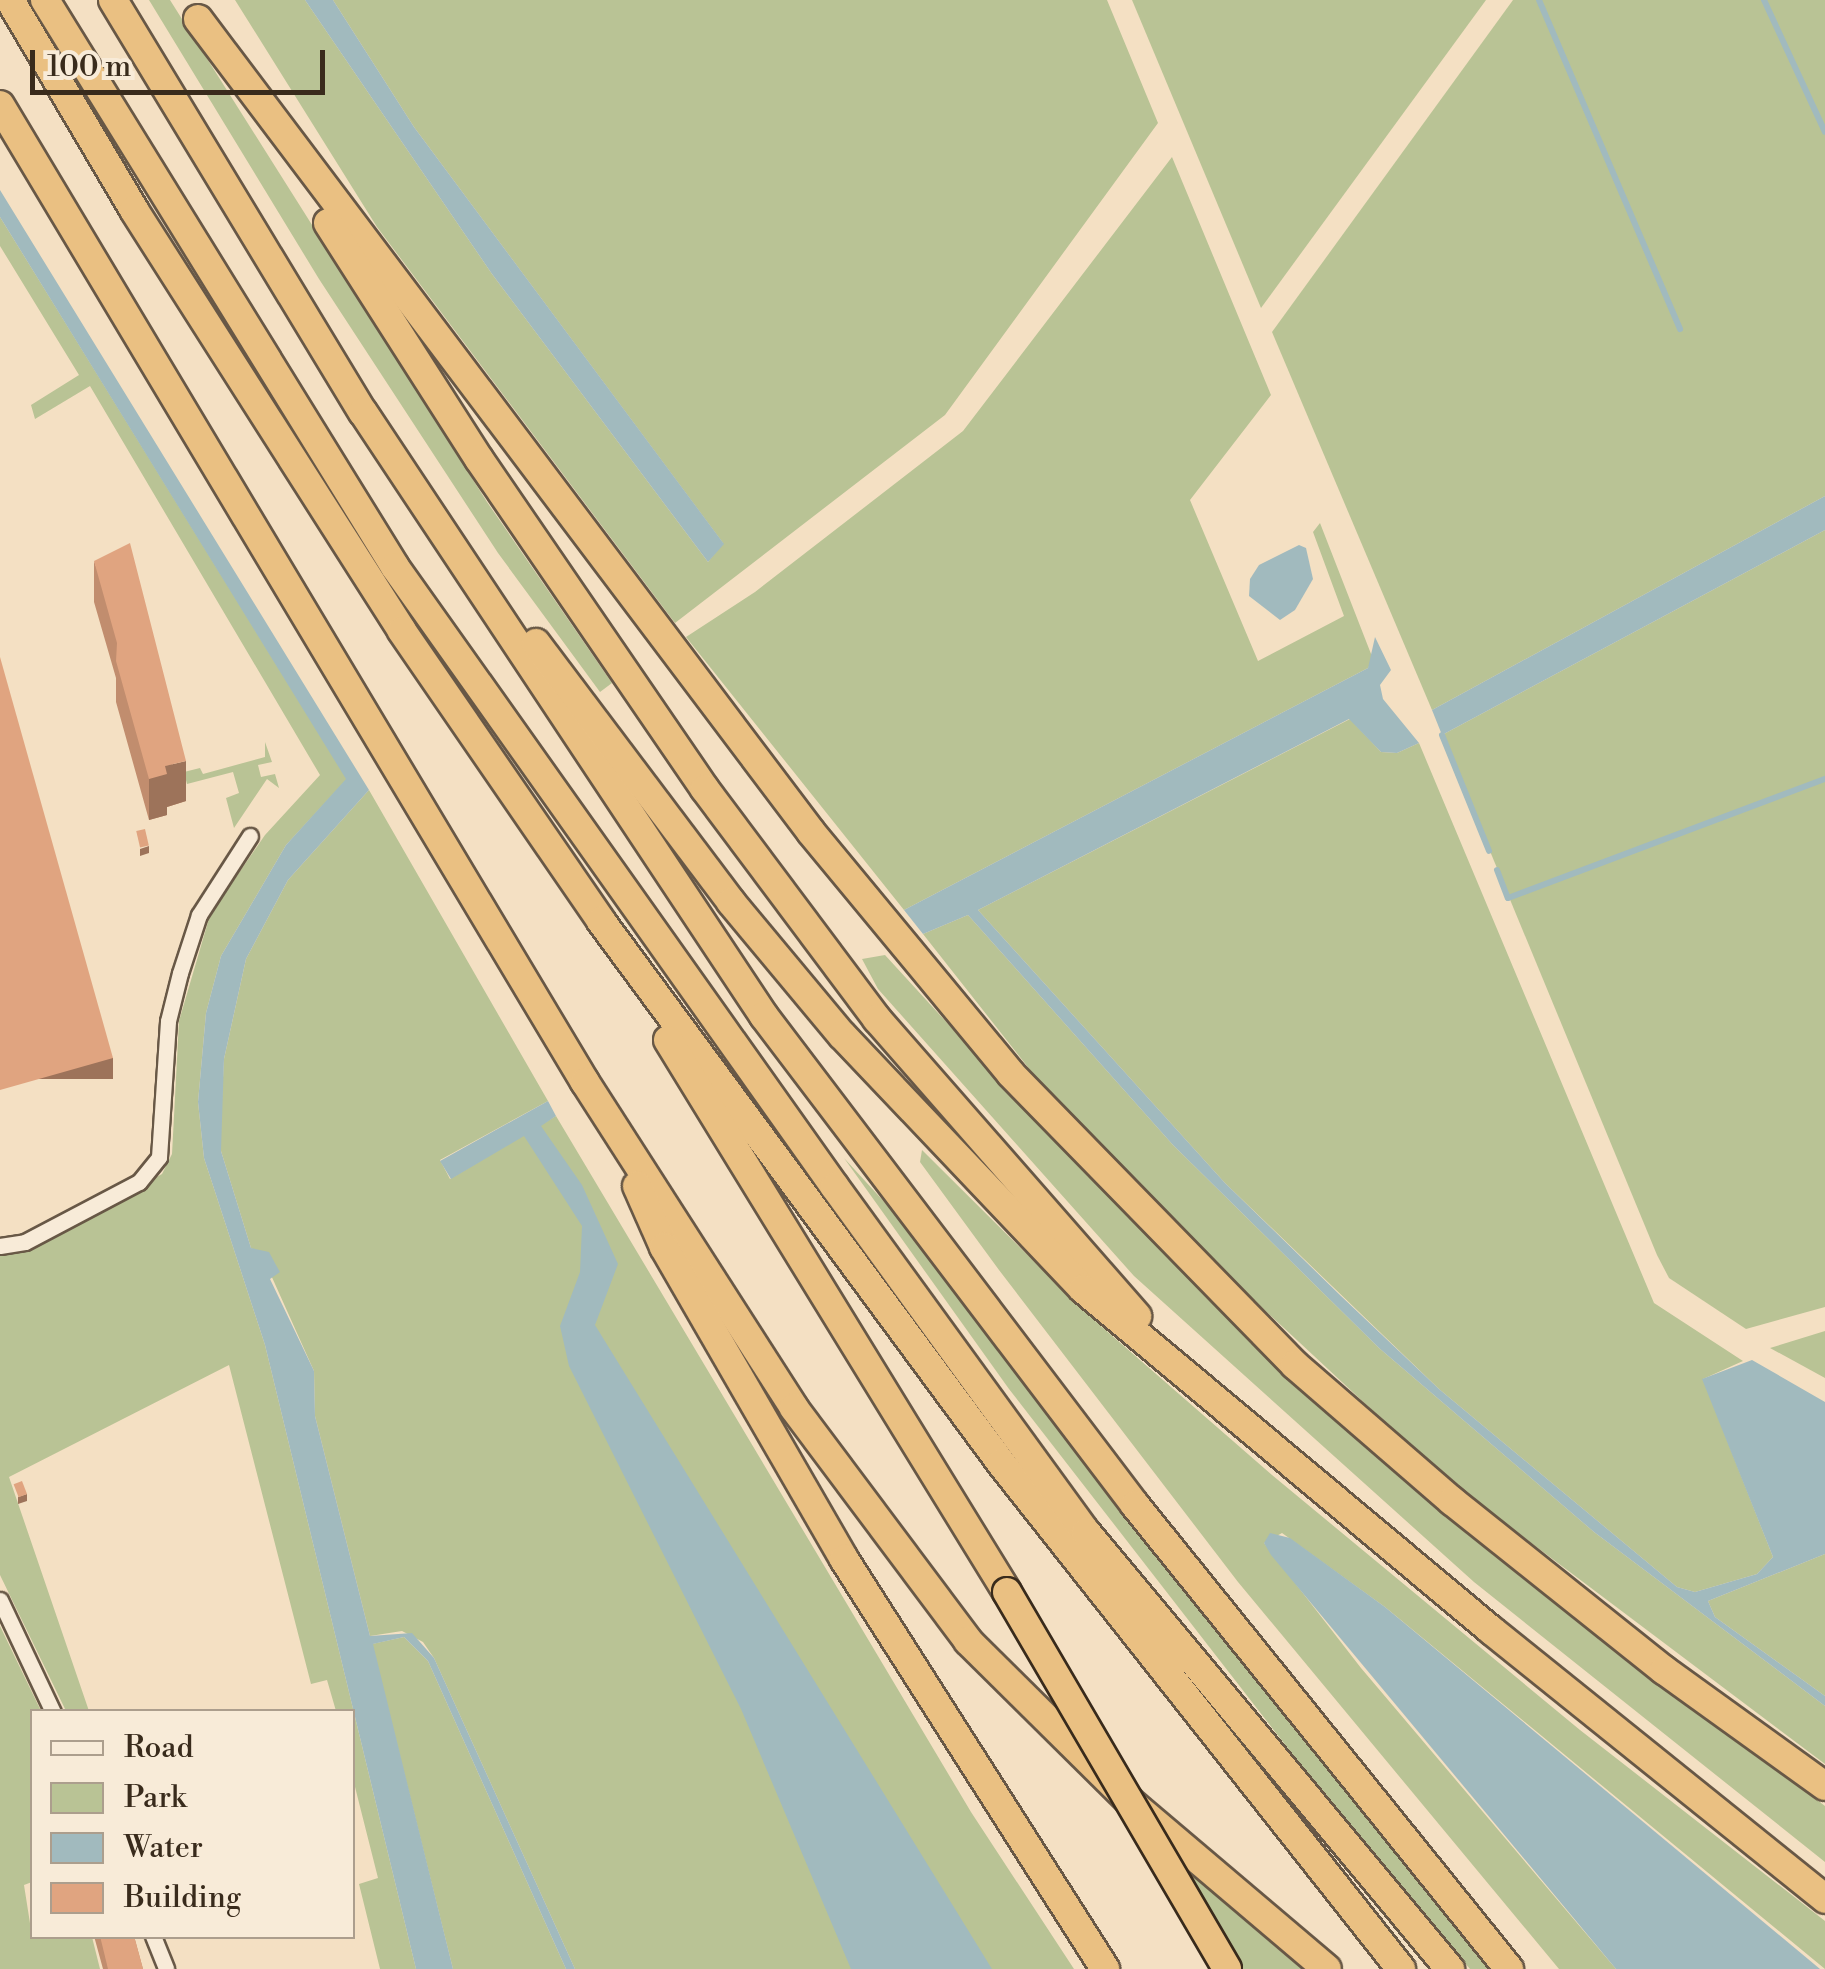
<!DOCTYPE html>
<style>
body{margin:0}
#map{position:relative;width:1825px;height:1969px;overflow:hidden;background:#f4e0c3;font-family:"Libre Bodoni",serif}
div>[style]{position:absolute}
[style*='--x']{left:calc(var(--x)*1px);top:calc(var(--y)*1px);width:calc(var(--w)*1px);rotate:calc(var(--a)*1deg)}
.green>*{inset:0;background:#b9c395}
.water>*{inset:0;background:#a1babe}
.stream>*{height:6px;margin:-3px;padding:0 3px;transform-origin:3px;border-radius:3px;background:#a1babe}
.roads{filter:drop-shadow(2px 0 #685846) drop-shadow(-2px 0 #685846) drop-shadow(0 2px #685846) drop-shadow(0 -2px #685846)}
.street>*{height:15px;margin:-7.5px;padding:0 7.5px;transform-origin:7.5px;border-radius:7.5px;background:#f8ebd8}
.highway>*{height:28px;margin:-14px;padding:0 14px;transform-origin:14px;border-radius:14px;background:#eac082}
.bridges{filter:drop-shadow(2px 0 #392b1c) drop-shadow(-2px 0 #392b1c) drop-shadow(0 2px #392b1c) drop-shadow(0 -2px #392b1c)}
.highway-bridge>*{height:28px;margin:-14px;padding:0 14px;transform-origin:14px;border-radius:14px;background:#eac082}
.wall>*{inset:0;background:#c18d6e}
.shaded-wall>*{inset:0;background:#9d735a;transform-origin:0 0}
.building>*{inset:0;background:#e0a480;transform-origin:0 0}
span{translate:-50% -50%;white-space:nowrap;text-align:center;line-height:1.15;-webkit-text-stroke:8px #f8ebd8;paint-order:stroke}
.legend{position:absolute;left:30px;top:1709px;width:325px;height:230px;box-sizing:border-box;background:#f8ebd8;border:2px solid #ac9e8d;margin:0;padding:12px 18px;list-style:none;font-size:30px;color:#392b1c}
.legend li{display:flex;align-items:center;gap:20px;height:50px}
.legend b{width:50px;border:2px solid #ac9e8d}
.scale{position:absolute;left:30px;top:50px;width:295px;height:45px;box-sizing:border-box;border:5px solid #392b1c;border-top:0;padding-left:12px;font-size:30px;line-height:35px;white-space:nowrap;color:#392b1c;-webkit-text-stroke:8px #f8ebd8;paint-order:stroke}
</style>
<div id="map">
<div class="green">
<div style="clip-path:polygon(149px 0,170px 0,487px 502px,612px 683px,600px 692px,498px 553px,319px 279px)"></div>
<div style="clip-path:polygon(235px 0,305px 0,492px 274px,708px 562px,723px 543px,414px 127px,333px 0,1107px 0,1158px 123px,945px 415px,675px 623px,377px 227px)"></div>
<div style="clip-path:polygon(1132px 0,1486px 0,1261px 308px)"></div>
<div style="clip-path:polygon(1513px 0,1825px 0,1825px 496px,1432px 710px,1272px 332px)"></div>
<div style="clip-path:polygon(1172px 157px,1271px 395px,1190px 500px,1258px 661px,1344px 616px,1313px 532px,1320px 523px,1373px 659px,1368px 668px,904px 910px,686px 637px,755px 592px,963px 431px)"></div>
<div style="clip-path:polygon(0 217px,347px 779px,286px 845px,221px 956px,206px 1013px,198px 1102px,204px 1158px,265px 1345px,416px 1969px,380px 1969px,359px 1884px,378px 1878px,353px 1779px,352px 1712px,336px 1711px,327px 1680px,311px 1684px,229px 1365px,9px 1477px,89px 1711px,66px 1711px,0 1575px,0 1255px,20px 1253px,162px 1174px,172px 1154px,179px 1021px,210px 915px,265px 835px,320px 775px,90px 386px,35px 419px,31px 405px,79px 375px,0 246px)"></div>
<div style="clip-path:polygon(1825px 530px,1825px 1307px,1746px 1329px,1669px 1278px,1657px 1255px,1442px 735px)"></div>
<div style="clip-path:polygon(1350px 719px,1381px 752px,1397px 753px,1419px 743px,1654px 1303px,1743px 1361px,1703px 1379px,1773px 1557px,1757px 1574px,1695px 1592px,1677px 1587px,1439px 1389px,1225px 1183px,978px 910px)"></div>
<div style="clip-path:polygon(265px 742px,272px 762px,258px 765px,261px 777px,275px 774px,279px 788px,267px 779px,234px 828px,226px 798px,239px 793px,233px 772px,187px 784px,184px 772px,200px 768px,203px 774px,265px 757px)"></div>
<div style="clip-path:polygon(369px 790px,548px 1101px,440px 1160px,450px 1179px,556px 1116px,971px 1812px,1074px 1969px,575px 1969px,434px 1658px,423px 1642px,402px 1631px,370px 1636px,315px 1416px,314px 1371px,262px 1255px,251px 1248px,221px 1151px,221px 1115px,224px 1059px,246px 959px,288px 880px)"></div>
<div style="clip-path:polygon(968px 915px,1173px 1145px,1379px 1348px,1594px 1532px,1825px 1706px,1825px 1764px,1445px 1478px,1170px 1222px,1053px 1099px,923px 934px)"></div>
<div style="clip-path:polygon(885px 955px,1069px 1156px,1272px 1356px,1502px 1560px,1825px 1806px,1825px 1862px,1474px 1582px,1134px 1276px,878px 989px,862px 959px)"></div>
<div style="clip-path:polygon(922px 1150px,1086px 1313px,1272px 1475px,1580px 1730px,1825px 1921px,1825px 1969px,1385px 1607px,1282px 1533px,1264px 1543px,1361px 1668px,1616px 1969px,1559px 1969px,1238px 1582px,999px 1270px,920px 1162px)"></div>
<div style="clip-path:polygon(844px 1158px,921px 1242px,1195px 1602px,1495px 1969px,1470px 1969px,1332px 1805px,1009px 1389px)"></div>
<div style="clip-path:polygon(1825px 1331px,1825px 1378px,1770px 1348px)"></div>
<div style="clip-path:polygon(1825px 1554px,1825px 1696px,1715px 1617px,1708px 1601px)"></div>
<div style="clip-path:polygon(0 1626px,41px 1711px,32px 1712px,32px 1882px,24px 1885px,32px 1936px,92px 1937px,100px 1969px,0 1969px)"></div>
<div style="clip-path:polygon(404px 1637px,428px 1661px,566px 1969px,453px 1969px,372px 1644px)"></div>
<div style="clip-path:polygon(1155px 1843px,1314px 1969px,1229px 1969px)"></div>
</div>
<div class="water">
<div style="clip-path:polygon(305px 0,333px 0,414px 127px,724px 544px,708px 562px,492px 274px)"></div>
<div style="clip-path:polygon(0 190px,369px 790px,288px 880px,246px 959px,224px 1059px,221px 1151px,251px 1248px,269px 1252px,276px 1265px,280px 1272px,270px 1279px,314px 1371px,315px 1416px,370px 1636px,412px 1633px,434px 1658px,575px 1969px,566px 1969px,428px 1661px,404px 1637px,373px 1644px,453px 1969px,416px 1969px,265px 1345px,204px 1158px,198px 1102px,206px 1013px,221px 956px,286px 845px,346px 779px,0 217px)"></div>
<div style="clip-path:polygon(1825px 496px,1825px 530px,1442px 735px,1432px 710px)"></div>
<div style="clip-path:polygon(1299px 545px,1306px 548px,1313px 579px,1295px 610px,1280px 620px,1249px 596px,1250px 579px,1259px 565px)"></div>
<div style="clip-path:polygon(1375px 637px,1391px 670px,1380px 685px,1383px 699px,1419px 743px,1397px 753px,1381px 752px,1349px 719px,978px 910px,1225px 1183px,1341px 1296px,1439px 1389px,1677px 1587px,1695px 1592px,1757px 1574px,1773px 1557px,1702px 1379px,1752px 1360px,1825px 1402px,1825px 1554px,1708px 1601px,1715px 1617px,1825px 1696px,1825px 1706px,1594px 1532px,1379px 1348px,1173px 1145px,968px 915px,923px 934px,904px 910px,1368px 668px)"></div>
<div style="clip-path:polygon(548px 1101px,556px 1116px,541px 1126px,582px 1185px,618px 1264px,595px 1325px,992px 1969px,851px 1969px,741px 1709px,569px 1366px,560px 1326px,580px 1272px,582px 1226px,524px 1136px,451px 1179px,440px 1161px)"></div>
<div style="clip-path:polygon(1270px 1533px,1290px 1538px,1385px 1607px,1820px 1969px,1616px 1969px,1271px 1555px,1264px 1543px)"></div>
</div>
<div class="stream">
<div style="--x:1539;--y:0;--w:358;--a:66.8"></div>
<div style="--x:1764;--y:0;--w:145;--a:65.2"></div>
<div style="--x:1442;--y:735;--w:125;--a:67.9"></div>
<div style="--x:1497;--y:870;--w:30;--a:69"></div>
<div style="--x:1508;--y:898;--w:339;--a:-20.6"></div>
</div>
<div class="roads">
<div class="street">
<div style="--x:0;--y:1246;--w:25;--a:-9"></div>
<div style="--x:25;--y:1242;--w:129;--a:-27.8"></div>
<div style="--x:139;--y:1182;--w:32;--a:-51"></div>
<div style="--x:159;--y:1157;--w:136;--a:-86.2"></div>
<div style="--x:168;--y:1021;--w:49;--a:-76"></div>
<div style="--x:180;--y:973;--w:61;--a:-71.9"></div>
<div style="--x:199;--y:915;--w:94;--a:-57.2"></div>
<div style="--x:0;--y:1600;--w:124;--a:64.7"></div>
<div style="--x:153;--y:1936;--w:35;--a:68"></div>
</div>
<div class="highway">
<div style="--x:10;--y:0;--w:244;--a:59.4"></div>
<div style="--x:134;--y:210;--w:499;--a:57.5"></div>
<div style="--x:402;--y:631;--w:352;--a:55.5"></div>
<div style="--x:601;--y:921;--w:674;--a:53.57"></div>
<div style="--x:1001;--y:1463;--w:645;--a:51.67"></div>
<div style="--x:45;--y:0;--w:666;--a:58.31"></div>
<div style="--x:395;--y:567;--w:760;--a:54.64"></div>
<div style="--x:835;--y:1187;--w:427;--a:54"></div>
<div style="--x:1086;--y:1532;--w:569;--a:50.21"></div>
<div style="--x:113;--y:0;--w:482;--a:58.8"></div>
<div style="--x:363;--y:412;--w:725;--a:56.42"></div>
<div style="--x:764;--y:1016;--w:614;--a:52.81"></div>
<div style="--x:1135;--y:1505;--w:596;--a:51.13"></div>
<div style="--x:198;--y:19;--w:1018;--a:52.98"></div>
<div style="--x:811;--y:832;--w:314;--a:50.4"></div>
<div style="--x:1011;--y:1074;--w:407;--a:45.7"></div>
<div style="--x:1295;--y:1365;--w:208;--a:40.9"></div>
<div style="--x:1452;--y:1501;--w:271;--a:38.6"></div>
<div style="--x:1664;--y:1670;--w:198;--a:35.8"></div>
<div style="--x:0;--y:105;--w:1139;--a:59.09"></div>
<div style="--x:585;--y:1082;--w:387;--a:57.3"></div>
<div style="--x:794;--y:1408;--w:291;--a:53.2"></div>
<div style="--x:968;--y:1641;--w:236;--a:44.7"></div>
<div style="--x:1136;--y:1807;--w:250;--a:40.3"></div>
<div style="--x:328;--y:223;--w:280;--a:57.4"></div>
<div style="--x:479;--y:459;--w:400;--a:55.6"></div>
<div style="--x:705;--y:789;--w:287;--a:53.2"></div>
<div style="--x:877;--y:1019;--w:395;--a:48.8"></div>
<div style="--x:536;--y:643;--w:324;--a:53"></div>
<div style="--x:731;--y:902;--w:173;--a:50.2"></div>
<div style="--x:842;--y:1035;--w:350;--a:46.5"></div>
<div style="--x:1083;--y:1289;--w:532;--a:39.89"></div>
<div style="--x:1491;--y:1630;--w:429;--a:38.8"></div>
<div style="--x:668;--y:1040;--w:648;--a:58.44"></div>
<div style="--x:637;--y:1186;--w:67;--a:66.1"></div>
<div style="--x:664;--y:1247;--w:360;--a:60"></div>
<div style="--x:844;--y:1559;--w:486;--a:57.5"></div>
</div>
</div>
<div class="bridges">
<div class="highway-bridge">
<div style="--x:1007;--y:1592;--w:436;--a:59.7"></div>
</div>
</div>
<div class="wall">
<div style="clip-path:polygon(94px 561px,186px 801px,167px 807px,167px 815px,149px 820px,116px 702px,116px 678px,94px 602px)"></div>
<div style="clip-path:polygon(94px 1936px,134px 1936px,143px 1969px,103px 1969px)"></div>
</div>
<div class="shaded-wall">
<div style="clip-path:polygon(186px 761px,186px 801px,167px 807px,167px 815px,149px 820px,149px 779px,165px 766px)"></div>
<div style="clip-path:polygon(149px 846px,149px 853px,140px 856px,140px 849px)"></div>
<div style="left:113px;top:1058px;width:21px;height:117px;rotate:90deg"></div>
<div style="clip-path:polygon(27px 1494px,27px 1501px,18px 1504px,18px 1497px)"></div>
</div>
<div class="building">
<div style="clip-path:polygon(130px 543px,186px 761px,165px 766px,167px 774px,149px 779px,116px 661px,117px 643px,94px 561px)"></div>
<div style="clip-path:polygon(0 657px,113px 1058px,0 1090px)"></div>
<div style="left:145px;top:829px;width:17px;height:9px;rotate:77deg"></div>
<div style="left:22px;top:1481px;width:14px;height:9px;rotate:69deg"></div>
<div style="clip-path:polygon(100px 1936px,134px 1936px,143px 1969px,108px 1969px)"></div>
</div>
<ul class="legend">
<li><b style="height:12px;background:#f8ebd8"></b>Road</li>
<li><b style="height:28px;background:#b9c395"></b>Park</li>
<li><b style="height:28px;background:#a1babe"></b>Water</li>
<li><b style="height:28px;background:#e0a480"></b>Building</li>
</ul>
<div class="scale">100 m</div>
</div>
